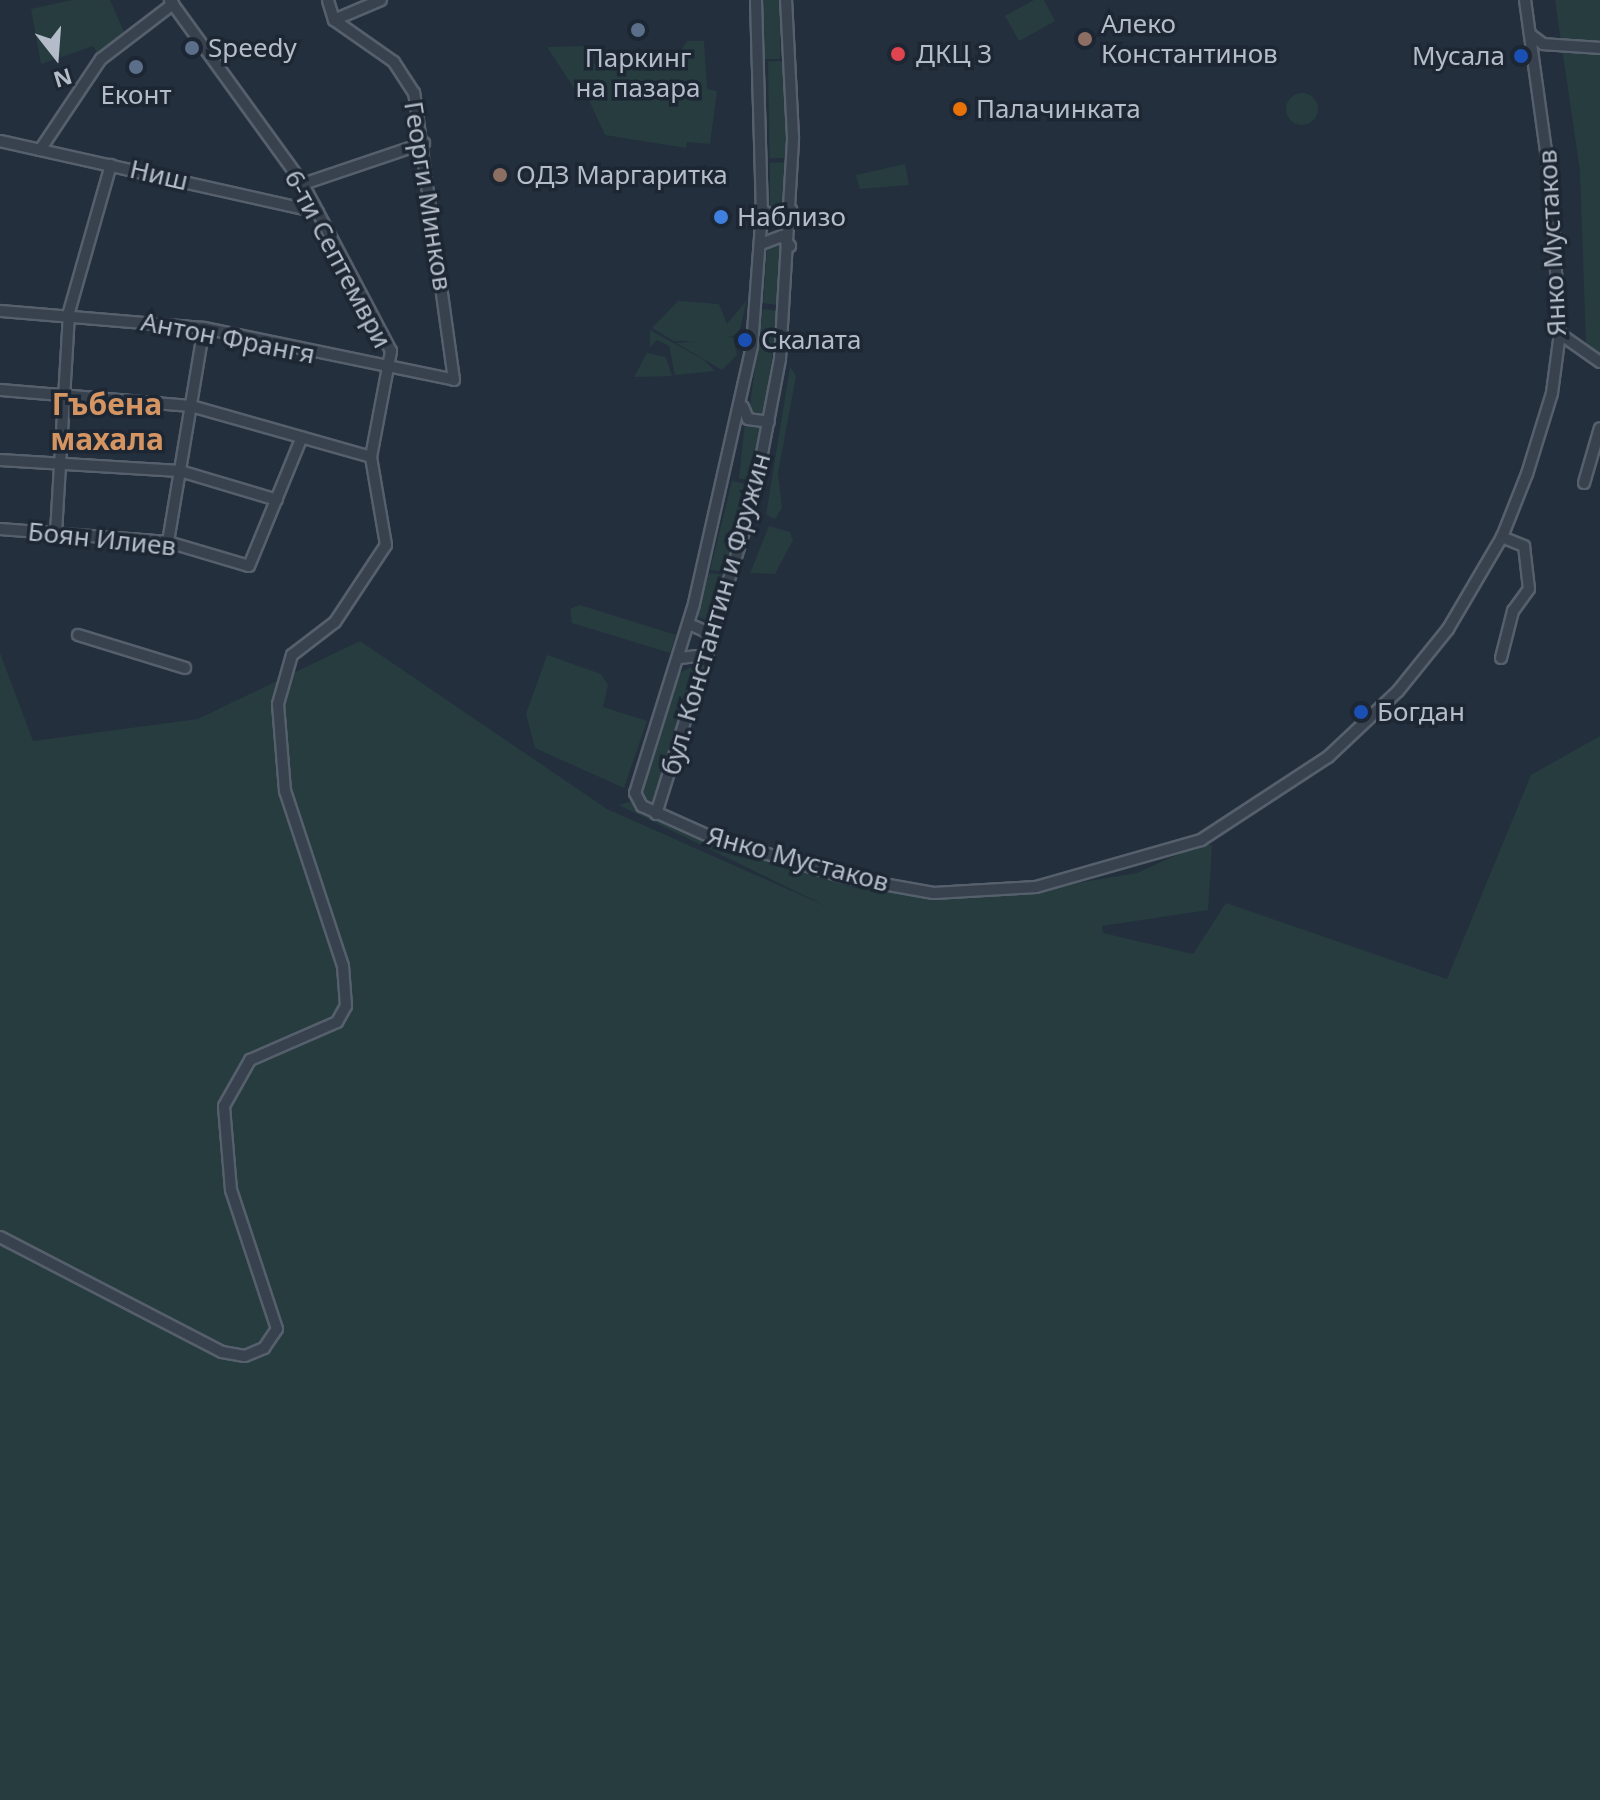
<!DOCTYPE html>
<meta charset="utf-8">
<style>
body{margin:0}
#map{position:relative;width:1600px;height:1800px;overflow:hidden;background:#242f3e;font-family:"Noto Sans",sans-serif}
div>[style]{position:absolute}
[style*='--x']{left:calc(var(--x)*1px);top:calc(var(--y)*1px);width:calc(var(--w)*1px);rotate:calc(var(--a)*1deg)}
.green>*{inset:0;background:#263c3f;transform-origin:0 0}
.round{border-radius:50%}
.roads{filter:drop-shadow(2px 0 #565f6c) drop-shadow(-2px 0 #565f6c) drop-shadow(0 2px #565f6c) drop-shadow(0 -2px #565f6c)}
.minor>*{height:10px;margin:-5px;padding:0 5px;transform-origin:5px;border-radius:5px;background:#38414e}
.dots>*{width:22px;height:22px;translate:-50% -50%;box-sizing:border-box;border:4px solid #1d2633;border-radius:50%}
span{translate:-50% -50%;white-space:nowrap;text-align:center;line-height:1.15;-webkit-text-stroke:7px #1d2633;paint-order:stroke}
.poi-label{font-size:26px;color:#b4bcc9}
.left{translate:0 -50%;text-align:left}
.right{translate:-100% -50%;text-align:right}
.street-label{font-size:26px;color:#b4bcc9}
.quarter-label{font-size:30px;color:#d59563;font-weight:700}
.north{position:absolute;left:16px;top:16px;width:80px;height:80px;-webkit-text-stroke:6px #1d2633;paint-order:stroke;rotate:163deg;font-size:22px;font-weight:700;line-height:32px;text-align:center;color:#b4bcc9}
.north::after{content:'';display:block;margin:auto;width:28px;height:36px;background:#b4bcc9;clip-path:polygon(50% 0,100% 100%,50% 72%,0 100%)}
</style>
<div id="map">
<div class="green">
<div style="clip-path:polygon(72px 0,110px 0,127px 39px,101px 59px,93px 46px,41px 64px,31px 9px)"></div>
<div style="left:763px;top:0;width:17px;height:59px"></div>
<div style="clip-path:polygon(1034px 0,1044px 0,1055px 21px,1019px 41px,1005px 16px)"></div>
<div style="clip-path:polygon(1555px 0,1600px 0,1600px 360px,1586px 342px,1580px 171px)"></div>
<div style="clip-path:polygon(687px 41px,704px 41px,707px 89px,717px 91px,710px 144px,687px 142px,686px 148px,605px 135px,582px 85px,574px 88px,547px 47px,586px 46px,594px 50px,593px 64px,628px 65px,673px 62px)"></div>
<div style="left:786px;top:61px;width:97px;height:18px;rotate:89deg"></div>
<div class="round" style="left:1286px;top:93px;width:32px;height:32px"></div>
<div style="clip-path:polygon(788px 162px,788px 208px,781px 216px,770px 208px,770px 163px)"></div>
<div style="clip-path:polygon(905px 164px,909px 185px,860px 189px,856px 175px)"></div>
<div style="clip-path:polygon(776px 241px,784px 246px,778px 305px,763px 303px,767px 247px)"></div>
<div style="clip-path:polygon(747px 300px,739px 333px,720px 341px,674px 341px,652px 328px,678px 301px,719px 304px,727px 324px)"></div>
<div style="clip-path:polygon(763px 309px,779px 311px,764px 413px,755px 418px,749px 412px)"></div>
<div style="clip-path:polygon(650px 330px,704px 360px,715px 371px,675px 375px,669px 346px,657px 340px,650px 347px)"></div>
<div style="clip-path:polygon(733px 337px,737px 355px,722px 370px,676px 343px)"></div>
<div style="clip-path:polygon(647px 353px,666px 357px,672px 376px,634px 377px)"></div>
<div style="clip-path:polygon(790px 367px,796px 376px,778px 473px,782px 508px,775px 519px,766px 515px)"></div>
<div style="left:745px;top:422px;width:18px;height:57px;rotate:6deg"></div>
<div style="clip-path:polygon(732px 481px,750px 485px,726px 572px,710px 570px)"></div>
<div style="clip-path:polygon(769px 526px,790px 532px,793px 540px,775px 574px,750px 573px)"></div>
<div style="clip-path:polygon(709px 573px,725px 575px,713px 623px,696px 616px)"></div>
<div style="clip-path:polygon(580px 605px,676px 635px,670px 653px,572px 623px,570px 609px)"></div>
<div style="clip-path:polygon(360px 641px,607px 809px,830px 908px,619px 805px,629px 802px,781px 861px,934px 894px,993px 897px,1137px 873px,1205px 842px,1212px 846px,1208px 910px,1102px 926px,1103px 933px,1193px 954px,1226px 903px,1447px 979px,1531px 775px,1600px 736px,1600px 1800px,0 1800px,0 653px,33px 741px,198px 719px)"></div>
<div style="clip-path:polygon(547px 655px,601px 674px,608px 685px,603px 707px,647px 721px,624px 788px,535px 748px,526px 714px)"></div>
<div style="clip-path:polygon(691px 667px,696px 673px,657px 803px,647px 805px,641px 795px,680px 673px)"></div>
</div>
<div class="roads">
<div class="minor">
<div style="--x:756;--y:0;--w:210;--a:88.4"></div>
<div style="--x:762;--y:210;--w:136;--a:94.2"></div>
<div style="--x:752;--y:346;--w:264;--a:102.7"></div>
<div style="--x:694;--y:604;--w:198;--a:107.3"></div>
<div style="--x:635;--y:793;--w:15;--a:62"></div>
<div style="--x:642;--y:806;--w:76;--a:24.2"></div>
<div style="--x:711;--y:837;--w:139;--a:16.7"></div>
<div style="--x:844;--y:877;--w:91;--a:10.1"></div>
<div style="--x:934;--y:893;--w:102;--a:-3.4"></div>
<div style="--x:1036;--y:887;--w:172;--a:-15.9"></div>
<div style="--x:1201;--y:840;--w:152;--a:-33.2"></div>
<div style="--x:1328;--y:757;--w:96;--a:-43.3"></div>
<div style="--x:1398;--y:691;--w:80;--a:-51.1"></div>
<div style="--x:1448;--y:629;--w:107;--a:-59.6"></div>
<div style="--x:1502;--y:537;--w:68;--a:-68.4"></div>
<div style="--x:1527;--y:474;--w:85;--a:-72.8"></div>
<div style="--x:1552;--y:393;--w:61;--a:-82.4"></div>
<div style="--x:1560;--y:333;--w:153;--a:-93.7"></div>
<div style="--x:1550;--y:180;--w:182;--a:-97.9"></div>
<div style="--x:334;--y:20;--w:51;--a:-23.1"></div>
<div style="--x:1531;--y:35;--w:15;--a:37"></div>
<div style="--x:1543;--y:44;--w:57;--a:4"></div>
<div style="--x:0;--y:141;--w:326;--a:12.6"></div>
<div style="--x:40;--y:150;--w:110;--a:-56.2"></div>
<div style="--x:101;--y:59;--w:91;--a:-37.4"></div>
<div style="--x:303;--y:184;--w:128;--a:-18.7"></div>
<div style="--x:762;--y:210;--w:21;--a:31"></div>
<div style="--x:780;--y:221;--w:16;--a:-45"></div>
<div style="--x:761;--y:244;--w:22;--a:-21"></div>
<div style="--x:782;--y:236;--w:13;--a:51"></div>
<div style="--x:0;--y:311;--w:205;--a:4.8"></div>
<div style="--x:204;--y:328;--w:255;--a:11.7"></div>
<div style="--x:454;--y:380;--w:290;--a:-97.9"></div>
<div style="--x:414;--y:93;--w:37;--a:-123"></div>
<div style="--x:394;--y:62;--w:73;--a:-145"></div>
<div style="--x:334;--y:20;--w:21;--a:-107"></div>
<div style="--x:1560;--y:334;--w:49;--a:35"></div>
<div style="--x:0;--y:390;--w:192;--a:4.8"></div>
<div style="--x:191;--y:406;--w:187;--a:15.8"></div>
<div style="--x:743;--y:407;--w:13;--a:67"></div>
<div style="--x:748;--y:419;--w:21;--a:8"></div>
<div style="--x:0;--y:460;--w:180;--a:3.5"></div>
<div style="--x:180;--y:471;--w:101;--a:16.6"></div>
<div style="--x:1584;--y:483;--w:57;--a:-73.8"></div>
<div style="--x:0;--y:529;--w:169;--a:4.4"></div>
<div style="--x:168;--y:542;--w:84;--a:16.5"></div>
<div style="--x:249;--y:566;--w:139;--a:-67.7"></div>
<div style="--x:56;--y:533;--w:221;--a:-86.6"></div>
<div style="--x:69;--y:312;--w:153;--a:-74.1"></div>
<div style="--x:168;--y:542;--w:217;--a:-80.5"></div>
<div style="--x:689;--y:624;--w:27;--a:24"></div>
<div style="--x:78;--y:635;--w:112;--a:17.1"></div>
<div style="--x:679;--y:658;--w:29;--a:-6"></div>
<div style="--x:1501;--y:658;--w:49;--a:-75.7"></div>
<div style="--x:1513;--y:611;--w:27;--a:-54"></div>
<div style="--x:1529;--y:589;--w:43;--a:-96.6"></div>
<div style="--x:1524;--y:546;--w:24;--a:-158"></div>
<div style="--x:656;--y:814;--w:323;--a:-72.7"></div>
<div style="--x:752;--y:506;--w:150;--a:-79.2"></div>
<div style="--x:780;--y:359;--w:222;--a:-86.6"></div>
<div style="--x:793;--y:137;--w:137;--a:-92.9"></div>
<div style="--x:0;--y:1237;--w:250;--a:27.4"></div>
<div style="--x:222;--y:1352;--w:23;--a:10"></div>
<div style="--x:245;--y:1356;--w:21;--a:-23"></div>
<div style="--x:264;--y:1348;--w:23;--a:-56"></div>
<div style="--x:277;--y:1329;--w:146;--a:-108.3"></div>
<div style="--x:231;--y:1190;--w:84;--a:-94.8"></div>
<div style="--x:224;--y:1106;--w:53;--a:-60.5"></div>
<div style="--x:250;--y:1060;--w:95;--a:-23.6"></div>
<div style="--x:337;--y:1022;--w:18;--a:-61"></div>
<div style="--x:346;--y:1006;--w:40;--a:-94.3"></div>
<div style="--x:343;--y:966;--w:184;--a:-108.3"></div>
<div style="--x:285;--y:791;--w:87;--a:-94.6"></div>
<div style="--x:278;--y:704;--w:51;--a:-74.1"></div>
<div style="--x:292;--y:655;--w:54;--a:-37.5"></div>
<div style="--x:335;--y:622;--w:92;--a:-56.5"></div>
<div style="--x:386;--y:545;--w:89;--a:-99.7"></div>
<div style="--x:371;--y:457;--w:108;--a:-79.3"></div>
<div style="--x:391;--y:351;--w:189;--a:-117.8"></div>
<div style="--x:303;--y:184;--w:227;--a:-125.9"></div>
</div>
</div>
<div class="dots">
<div style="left:638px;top:30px;background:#5c6f8a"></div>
<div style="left:1085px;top:39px;background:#8d6e63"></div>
<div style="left:192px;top:48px;background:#5c6f8a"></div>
<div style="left:898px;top:54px;background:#e0444e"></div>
<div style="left:1521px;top:56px;background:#1a4fb4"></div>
<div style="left:136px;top:67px;background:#5c6f8a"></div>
<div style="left:960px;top:109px;background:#e8710a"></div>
<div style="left:500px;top:175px;background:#8d6e63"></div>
<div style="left:721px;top:217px;background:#3f7fe0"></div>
<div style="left:745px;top:340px;background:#1a4fb4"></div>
<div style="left:1361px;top:712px;background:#1a4fb4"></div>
</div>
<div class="poi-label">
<span class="left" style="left:1101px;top:39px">Алеко<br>Константинов</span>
<span class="left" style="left:208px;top:48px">Speedy</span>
<span class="left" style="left:916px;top:54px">ДКЦ 3</span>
<span class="right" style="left:1505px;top:56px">Мусала</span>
<span style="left:638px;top:73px">Паркинг<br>на пазара</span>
<span style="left:136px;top:95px">Еконт</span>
<span class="left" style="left:976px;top:109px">Палачинката</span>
<span class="left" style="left:516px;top:175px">ОДЗ Маргаритка</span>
<span class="left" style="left:737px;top:217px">Наблизо</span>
<span class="left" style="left:761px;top:340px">Скалата</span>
<span class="left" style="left:1377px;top:712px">Богдан</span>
</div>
<div class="street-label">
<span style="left:159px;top:175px;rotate:13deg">Ниш</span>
<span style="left:428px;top:196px;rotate:81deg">Георги Минков</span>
<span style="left:1552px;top:243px;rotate:-93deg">Янко Мустаков</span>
<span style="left:338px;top:259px;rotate:62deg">6-ти Септември</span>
<span style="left:228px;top:338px;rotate:11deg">Антон Франгя</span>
<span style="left:102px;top:539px;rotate:6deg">Боян Илиев</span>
<span style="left:716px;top:614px;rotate:-74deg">бул. Константин и Фружин</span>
<span style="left:798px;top:859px;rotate:15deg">Янко Мустаков</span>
</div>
<div class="quarter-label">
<span style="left:107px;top:421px">Гъбена<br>махала</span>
</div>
<div class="north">N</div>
</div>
